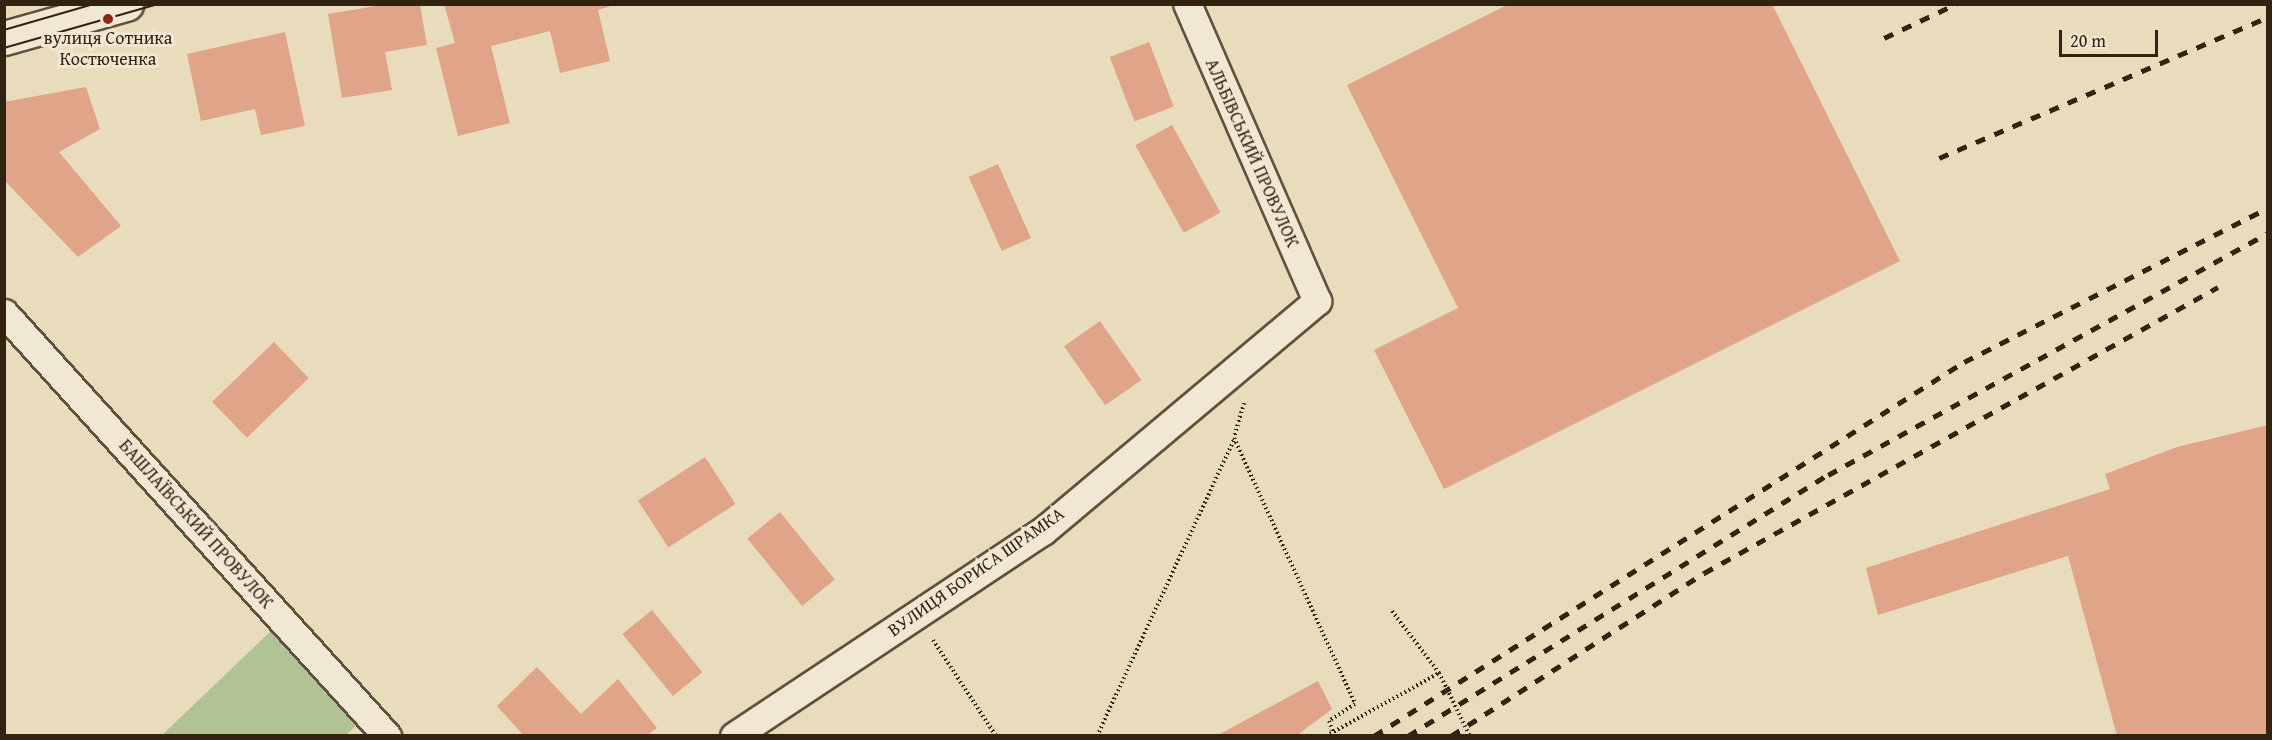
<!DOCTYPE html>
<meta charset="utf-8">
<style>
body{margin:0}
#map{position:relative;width:2272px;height:740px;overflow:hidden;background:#e9dcbd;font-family:"Gentium Book Plus",serif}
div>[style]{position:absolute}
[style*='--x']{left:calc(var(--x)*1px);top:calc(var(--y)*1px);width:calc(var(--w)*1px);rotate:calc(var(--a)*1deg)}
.green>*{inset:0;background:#b1c294}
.building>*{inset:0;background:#e0a489;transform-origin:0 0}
.path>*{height:4px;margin-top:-2px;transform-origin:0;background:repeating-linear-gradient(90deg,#322310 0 1.5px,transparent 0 4.5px)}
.roads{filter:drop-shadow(2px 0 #60513b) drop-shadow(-2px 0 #60513b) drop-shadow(0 2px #60513b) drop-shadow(0 -2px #60513b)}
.minor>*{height:27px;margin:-13.5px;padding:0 13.5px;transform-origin:13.5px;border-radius:13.5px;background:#f1e8d4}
.tertiary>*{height:33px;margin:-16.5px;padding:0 16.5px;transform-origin:16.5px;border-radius:16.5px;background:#f1e8d4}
.tram>*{height:1.5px;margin:-0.75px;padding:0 0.75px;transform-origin:0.75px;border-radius:0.75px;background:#322310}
.rail>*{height:4.5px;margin-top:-2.25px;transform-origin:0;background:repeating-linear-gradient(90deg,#322310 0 10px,transparent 0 20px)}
.path-bridge>*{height:4px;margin-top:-2px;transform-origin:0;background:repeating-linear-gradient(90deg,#322310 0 1.5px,transparent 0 4.5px)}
.dots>*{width:16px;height:16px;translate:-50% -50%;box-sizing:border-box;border:3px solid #f1e8d4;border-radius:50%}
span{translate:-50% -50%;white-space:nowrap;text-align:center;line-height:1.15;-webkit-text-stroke:6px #f1e8d4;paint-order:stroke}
.poi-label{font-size:18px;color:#322310}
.street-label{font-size:18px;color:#322310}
.frame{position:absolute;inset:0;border:6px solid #322310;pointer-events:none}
.scale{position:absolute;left:2059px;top:30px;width:99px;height:27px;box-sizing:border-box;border:3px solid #322310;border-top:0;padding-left:8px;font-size:18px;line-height:21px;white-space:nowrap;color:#322310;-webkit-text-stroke:4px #f1e8d4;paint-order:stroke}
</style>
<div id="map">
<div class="green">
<div style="clip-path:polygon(274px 628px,360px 722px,346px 735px,161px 736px)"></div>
</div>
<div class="building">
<div style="clip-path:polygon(444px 4px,617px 4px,598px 10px,610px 61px,560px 73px,550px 31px,491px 46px,510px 123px,458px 136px,436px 48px,455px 43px)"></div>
<div style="clip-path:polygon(1509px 4px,1772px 4px,1900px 261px,1444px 489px,1374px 350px,1458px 308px,1347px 85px)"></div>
<div style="clip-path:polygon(382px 5px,420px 5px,427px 45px,385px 52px,392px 90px,342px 98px,328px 14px)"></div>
<div style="clip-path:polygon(285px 32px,305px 126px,261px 135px,255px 109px,201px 121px,187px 54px)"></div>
<div style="left:1149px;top:42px;width:69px;height:42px;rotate:69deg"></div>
<div style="clip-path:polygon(86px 87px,100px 129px,59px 152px,121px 226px,78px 257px,4px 180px,4px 102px)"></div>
<div style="left:1172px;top:125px;width:100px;height:42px;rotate:61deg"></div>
<div style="left:998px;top:164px;width:81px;height:32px;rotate:66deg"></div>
<div style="left:1100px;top:321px;width:72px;height:44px;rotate:55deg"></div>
<div style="left:274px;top:342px;width:50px;height:86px;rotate:46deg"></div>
<div style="clip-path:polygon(2268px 425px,2268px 736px,2117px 736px,2068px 556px,1878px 615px,1866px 568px,2110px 489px,2105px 474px,2177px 447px)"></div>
<div style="left:705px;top:457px;width:56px;height:80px;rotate:57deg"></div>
<div style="left:780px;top:512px;width:87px;height:42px;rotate:51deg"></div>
<div style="left:652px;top:610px;width:80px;height:38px;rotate:51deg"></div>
<div style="clip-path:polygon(537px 667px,581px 714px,618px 679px,657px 728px,646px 736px,524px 736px,497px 706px)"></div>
<div style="clip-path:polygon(1318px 681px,1332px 709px,1296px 736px,1216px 736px)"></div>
</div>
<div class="path">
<div style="--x:1244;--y:403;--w:36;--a:106"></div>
<div style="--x:1234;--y:438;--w:292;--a:65.5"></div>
<div style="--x:1355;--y:704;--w:31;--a:147"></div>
<div style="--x:1329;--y:721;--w:12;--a:70"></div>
<div style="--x:933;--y:640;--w:115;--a:56.7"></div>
<div style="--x:1097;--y:736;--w:327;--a:-65.2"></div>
<div style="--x:1326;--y:736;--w:129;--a:-29.1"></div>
</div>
<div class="roads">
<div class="minor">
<div style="--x:4;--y:313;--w:571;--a:47.84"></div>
<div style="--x:734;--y:736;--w:371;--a:-33.6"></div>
<div style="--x:1043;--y:531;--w:358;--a:-40"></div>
<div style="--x:1317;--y:301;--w:324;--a:-113.6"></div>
</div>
<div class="tertiary">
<div style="--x:4;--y:38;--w:127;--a:-15.6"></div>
</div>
</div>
<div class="tram">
<div style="--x:4;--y:30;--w:94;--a:-16.1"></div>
<div style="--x:4;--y:48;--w:160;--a:-15.9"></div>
</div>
<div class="rail">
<div style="--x:1884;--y:38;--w:80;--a:-25.3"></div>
<div style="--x:1939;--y:158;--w:358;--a:-23.2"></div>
<div style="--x:1374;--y:736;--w:699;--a:-32.37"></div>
<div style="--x:1964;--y:362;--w:341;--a:-26.9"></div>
<div style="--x:1408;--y:736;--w:494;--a:-31.9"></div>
<div style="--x:1828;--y:475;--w:502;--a:-28.81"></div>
<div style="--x:1451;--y:736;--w:301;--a:-32.8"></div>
<div style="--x:1704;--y:573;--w:588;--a:-29.09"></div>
</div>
<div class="path-bridge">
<div style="--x:1392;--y:611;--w:78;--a:52.8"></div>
<div style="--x:1439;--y:673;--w:70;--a:63.8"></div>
</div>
<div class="dots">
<div style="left:108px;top:19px;background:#8f2418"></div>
</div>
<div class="poi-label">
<span style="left:108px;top:49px">вулиця Сотника<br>Костюченка</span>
</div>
<div class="street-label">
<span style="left:1252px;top:153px;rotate:66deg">АЛЬБІВСЬКИЙ ПРОВУЛОК</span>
<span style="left:196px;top:524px;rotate:48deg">БАШЛАЇВСЬКИЙ ПРОВУЛОК</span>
<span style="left:976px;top:572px;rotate:-35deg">ВУЛИЦЯ БОРИСА ШРАМКА</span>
</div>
<div class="frame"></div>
<div class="scale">20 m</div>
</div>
